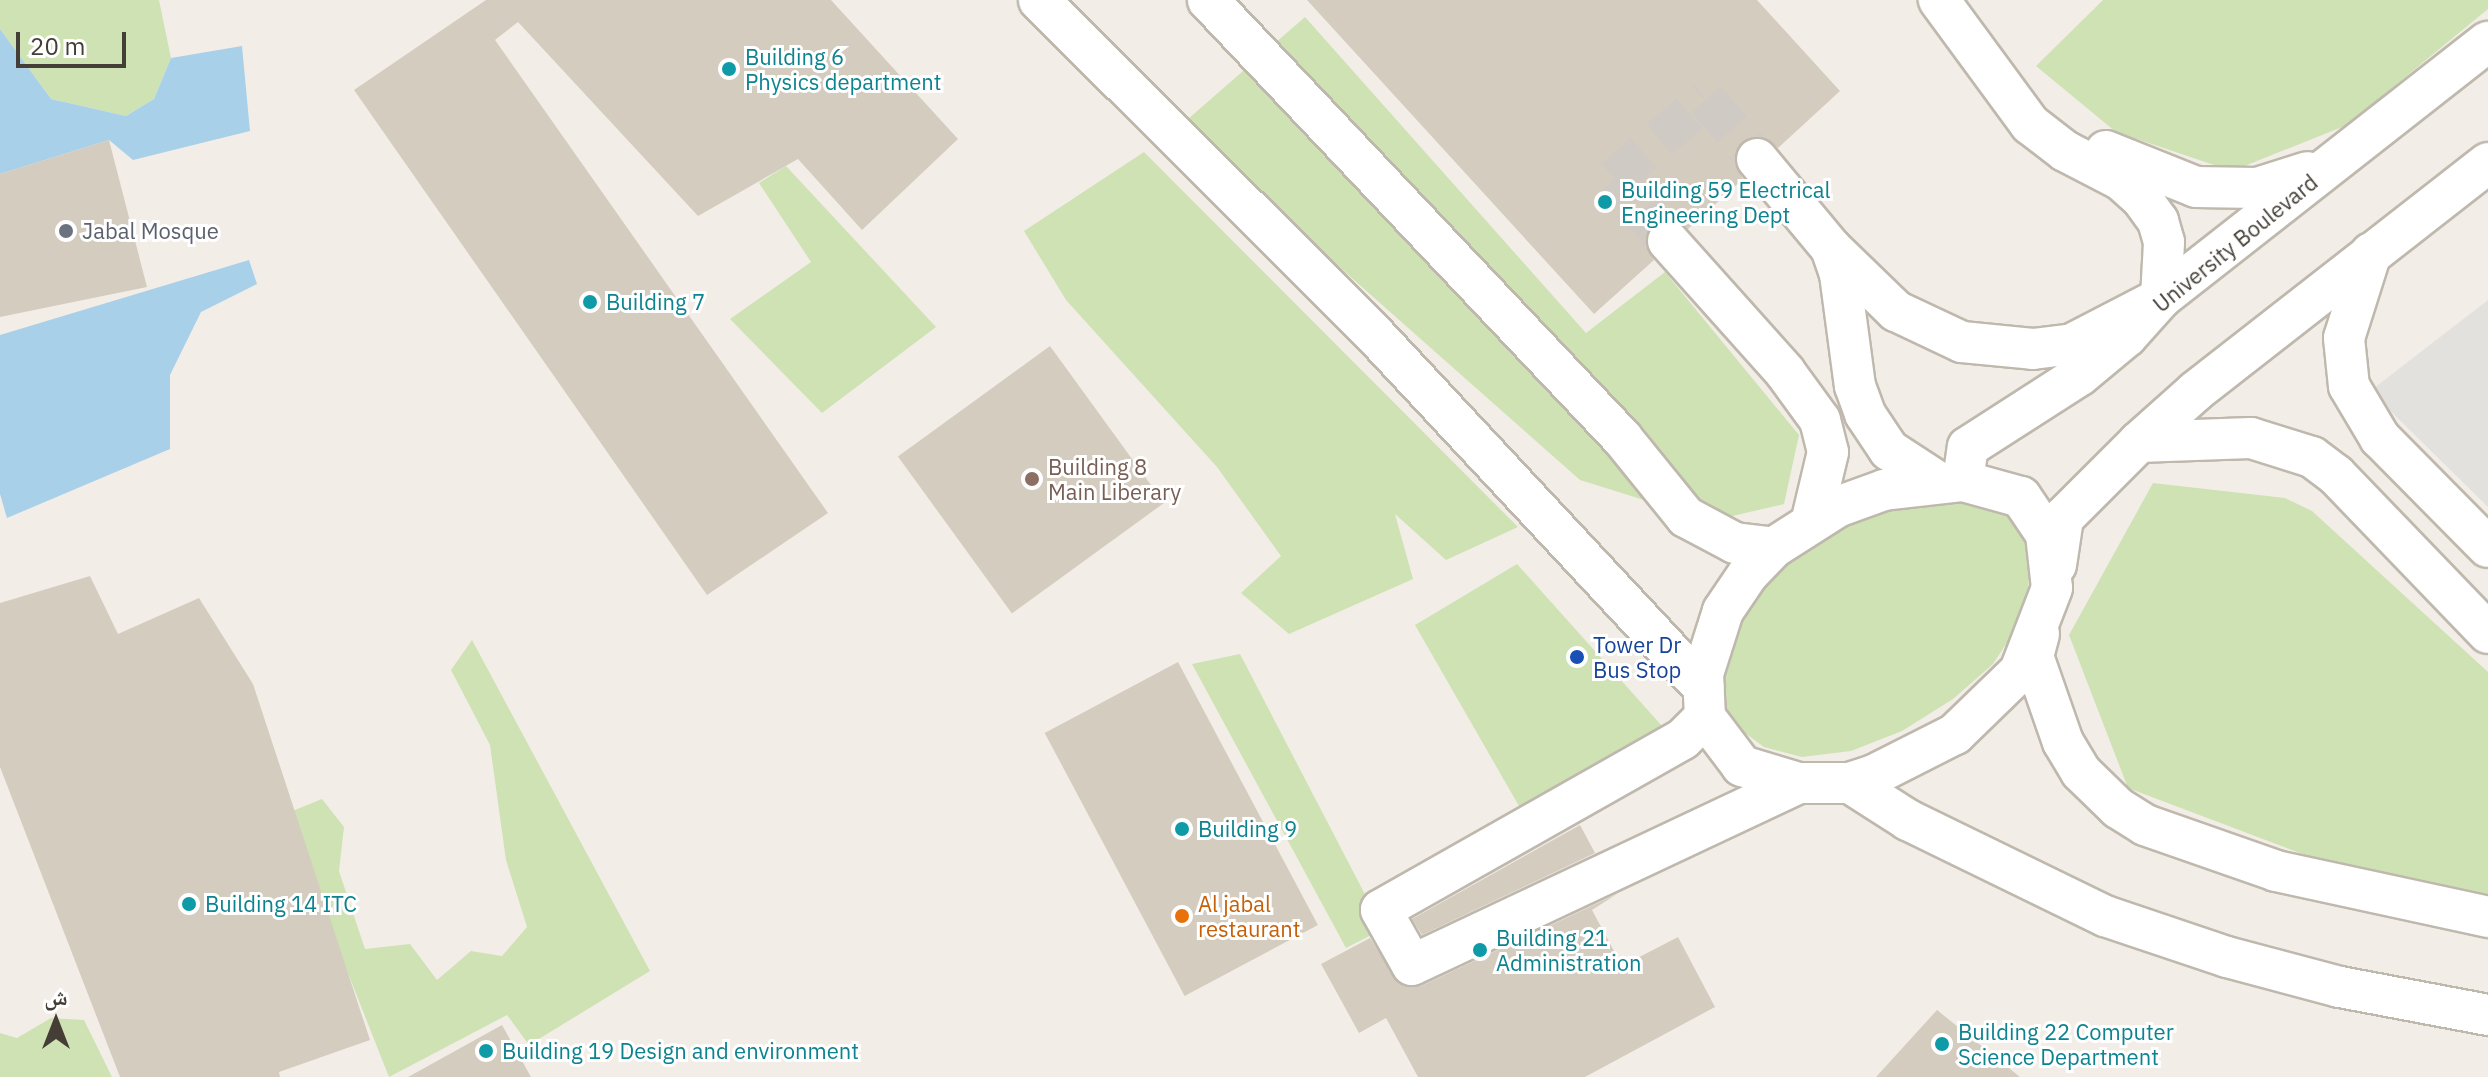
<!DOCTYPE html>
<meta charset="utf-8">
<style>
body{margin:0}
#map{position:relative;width:2488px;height:1077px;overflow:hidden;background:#f2eee7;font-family:"IBM Plex Sans","Noto Naskh Arabic",sans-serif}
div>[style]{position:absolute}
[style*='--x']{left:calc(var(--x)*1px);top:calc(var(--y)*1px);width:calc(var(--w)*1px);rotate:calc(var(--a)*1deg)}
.green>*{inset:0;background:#cee2b4}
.parking>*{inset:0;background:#e3e1de}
.water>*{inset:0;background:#a9d0e9}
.building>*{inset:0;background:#d5ccc0;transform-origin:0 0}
.minor-tunnel>*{height:40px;margin-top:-20px;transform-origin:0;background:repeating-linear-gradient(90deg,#cfcbc4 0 40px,transparent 0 60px)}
.roads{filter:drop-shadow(2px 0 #bfb8ad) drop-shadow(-2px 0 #bfb8ad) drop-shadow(0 2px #bfb8ad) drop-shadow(0 -2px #bfb8ad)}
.minor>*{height:40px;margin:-20px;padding:0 20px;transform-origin:20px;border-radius:20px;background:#fff}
.dots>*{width:22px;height:22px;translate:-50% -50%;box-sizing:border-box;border:4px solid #fff;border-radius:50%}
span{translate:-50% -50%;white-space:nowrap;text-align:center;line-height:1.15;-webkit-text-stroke:6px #fff;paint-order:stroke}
.culture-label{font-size:22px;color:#0d838f}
.left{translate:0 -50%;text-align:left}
.worship-label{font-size:22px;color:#5b616d}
.street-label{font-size:22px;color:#443e37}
.education-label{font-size:22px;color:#785e54}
.transit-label{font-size:22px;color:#164399}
.food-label{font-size:22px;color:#c56008}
.north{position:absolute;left:16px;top:981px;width:80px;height:80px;-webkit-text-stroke:6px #fff;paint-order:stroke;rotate:0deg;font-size:22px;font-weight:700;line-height:32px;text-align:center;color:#443e37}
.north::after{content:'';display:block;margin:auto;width:28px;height:36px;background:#443e37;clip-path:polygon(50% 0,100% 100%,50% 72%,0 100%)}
.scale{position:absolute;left:16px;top:32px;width:110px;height:36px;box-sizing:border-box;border:4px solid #443e37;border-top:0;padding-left:10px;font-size:24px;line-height:28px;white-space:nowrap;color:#443e37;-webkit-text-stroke:6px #fff;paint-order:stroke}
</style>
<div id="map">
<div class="green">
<div style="clip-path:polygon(0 0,159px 0,171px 58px,154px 99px,126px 116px,51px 99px,0 29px)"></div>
<div style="clip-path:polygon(2103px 0,2488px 0,2488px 9px,2347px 125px,2232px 171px,2116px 132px,2036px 66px)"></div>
<div style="clip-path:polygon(1305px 17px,1586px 333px,1665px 272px,1799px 435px,1784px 504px,1711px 521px,1580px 480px,1180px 126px)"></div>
<div style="clip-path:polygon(1144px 152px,1518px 527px,1446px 560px,1395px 514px,1413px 579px,1289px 634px,1241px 593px,1281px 556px,1217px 467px,1066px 300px,1024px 231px)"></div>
<div style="clip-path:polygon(786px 166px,936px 327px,822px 413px,730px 319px,811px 262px,759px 183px)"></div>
<div style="clip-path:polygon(2153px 483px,2285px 498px,2312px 511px,2488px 672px,2488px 912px,2430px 902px,2128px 788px,2069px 635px)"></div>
<div style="clip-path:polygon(1968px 498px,2001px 510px,2020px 529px,2031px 556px,2028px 590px,2016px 629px,1993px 664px,1953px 699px,1902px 731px,1851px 751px,1802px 757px,1764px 747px,1737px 727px,1722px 700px,1725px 656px,1748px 609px,1774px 572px,1813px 539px,1870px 508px)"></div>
<div style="clip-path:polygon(1517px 564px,1662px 726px,1523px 813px,1415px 625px)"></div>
<div style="clip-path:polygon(472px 640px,650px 971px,529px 1045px,507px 1015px,389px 1077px,285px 814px,322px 799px,344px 827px,339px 871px,365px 949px,410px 944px,437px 980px,471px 951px,502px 956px,527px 927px,506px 860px,490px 745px,451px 670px)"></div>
<div style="clip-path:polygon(1240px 654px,1383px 929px,1346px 948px,1192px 664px)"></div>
<div style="clip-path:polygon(51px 1018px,84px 1020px,112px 1077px,0 1077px,0 1033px,17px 1038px)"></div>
</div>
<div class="parking">
<div style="clip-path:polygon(2488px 300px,2488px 507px,2370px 391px)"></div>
</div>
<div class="water">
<div style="clip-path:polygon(0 29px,51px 99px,126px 116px,154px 99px,171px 58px,242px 46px,250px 131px,133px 160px,109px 140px,0 174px)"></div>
<div style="clip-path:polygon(249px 260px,257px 284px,201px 312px,170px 375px,170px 449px,7px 518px,0 494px,0 335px)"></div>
</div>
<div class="building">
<div style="clip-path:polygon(486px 0,831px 0,958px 139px,862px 230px,798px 159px,698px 216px,518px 22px,495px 40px,828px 513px,707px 595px,354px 90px)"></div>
<div style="clip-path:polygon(1307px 0,1757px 0,1840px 91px,1778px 148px,1764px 137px,1742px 142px,1734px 162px,1743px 179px,1688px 229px,1674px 219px,1652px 224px,1645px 245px,1654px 260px,1594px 314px)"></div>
<div style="clip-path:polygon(109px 140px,147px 287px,0 317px,0 174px)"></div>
<div style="left:1050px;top:346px;width:194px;height:188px;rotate:54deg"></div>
<div style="clip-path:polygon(90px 576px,118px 634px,199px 598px,253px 684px,370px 1040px,279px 1072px,280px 1077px,120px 1077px,0 767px,0 603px)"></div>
<div style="left:1178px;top:662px;width:298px;height:151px;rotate:62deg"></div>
<div style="clip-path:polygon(1580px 825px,1595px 853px,1422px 935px,1412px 919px)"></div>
<div style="clip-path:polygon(1617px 894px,1592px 910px,1622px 966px,1678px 937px,1715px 1007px,1585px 1077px,1418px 1077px,1386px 1018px,1359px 1033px,1321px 964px,1370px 938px,1399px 984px,1421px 986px)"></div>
<div style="clip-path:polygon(1937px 1010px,2020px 1077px,1876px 1077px)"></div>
<div style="clip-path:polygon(502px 1025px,531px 1077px,408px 1077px)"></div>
</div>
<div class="minor-tunnel">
<div style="--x:1668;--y:241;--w:82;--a:-131.1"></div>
<div style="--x:1614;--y:179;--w:122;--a:-41"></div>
<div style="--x:1706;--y:99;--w:79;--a:49.6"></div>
</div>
<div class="roads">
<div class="minor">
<div style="--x:1039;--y:0;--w:473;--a:44.9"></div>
<div style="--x:1374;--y:334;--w:483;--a:47"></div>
<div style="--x:1208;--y:0;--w:603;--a:46.61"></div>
<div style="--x:1622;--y:438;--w:102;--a:51"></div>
<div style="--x:1686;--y:517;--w:55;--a:28"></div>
<div style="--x:1735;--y:543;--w:38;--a:7"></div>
<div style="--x:2106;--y:151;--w:97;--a:21.8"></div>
<div style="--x:2196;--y:187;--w:61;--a:0.9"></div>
<div style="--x:2257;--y:188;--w:53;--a:-17.4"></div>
<div style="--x:1757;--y:159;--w:116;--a:50.3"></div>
<div style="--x:1831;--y:248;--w:91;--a:44.1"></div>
<div style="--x:1896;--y:311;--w:73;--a:25.2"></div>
<div style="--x:1962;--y:342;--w:71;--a:5.6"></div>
<div style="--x:2033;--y:349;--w:39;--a:-7"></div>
<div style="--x:2072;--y:344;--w:100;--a:-27.3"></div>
<div style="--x:2161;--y:298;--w:56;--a:-86.9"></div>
<div style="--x:2164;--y:242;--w:22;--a:-106"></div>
<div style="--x:2158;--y:221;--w:29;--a:-126"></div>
<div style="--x:2141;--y:198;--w:27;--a:-138"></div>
<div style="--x:2121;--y:180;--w:63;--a:-152.6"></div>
<div style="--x:2065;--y:151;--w:44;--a:-142.4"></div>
<div style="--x:2030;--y:124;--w:154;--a:-126.3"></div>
<div style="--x:1668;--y:241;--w:176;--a:48.2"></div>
<div style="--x:1785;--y:372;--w:59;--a:53.9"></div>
<div style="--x:1820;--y:420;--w:33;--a:76"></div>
<div style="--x:1828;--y:452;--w:69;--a:103.4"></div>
<div style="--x:1831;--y:248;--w:28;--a:71"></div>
<div style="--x:1840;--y:274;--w:113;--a:82.4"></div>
<div style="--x:1855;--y:386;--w:30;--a:70"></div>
<div style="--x:1865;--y:414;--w:43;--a:56.3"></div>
<div style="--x:1889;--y:450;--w:59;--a:33.1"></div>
<div style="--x:2371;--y:253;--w:89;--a:107.6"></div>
<div style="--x:2344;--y:338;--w:48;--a:84.1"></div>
<div style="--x:2349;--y:386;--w:61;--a:59.2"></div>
<div style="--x:2380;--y:438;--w:153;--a:45.3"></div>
<div style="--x:2139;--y:442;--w:112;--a:-2"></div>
<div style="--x:2251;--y:438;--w:64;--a:17.3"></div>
<div style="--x:2312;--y:457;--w:30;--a:37"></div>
<div style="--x:2336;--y:475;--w:219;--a:46.1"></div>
<div style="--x:1963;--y:481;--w:60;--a:15.4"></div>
<div style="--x:2021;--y:497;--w:45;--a:56"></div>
<div style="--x:2046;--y:534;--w:54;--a:83.7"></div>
<div style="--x:2052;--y:588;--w:89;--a:111.1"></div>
<div style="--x:2020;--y:671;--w:91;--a:135.9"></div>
<div style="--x:1955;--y:734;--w:91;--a:153.2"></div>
<div style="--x:1874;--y:775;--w:25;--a:162"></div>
<div style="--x:1850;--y:783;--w:52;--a:180"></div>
<div style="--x:1798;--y:783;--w:59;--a:-163.1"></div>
<div style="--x:1742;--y:766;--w:61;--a:-127.1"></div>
<div style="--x:1705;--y:717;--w:43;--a:-92.7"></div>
<div style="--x:1703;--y:674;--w:66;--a:-72.4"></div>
<div style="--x:1723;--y:611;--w:45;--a:-56"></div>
<div style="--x:1748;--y:574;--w:36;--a:-46"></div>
<div style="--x:1773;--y:548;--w:76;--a:-32.6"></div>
<div style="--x:1837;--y:507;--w:50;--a:-19.9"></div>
<div style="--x:1884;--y:490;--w:80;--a:-6.5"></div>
<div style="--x:1963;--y:481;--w:34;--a:-82"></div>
<div style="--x:1968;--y:447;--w:133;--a:-32.7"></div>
<div style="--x:2080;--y:375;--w:61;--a:-39.7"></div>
<div style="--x:2127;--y:336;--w:51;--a:-48.2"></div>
<div style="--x:2161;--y:298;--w:415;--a:-38.1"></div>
<div style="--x:2056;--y:565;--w:48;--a:-81.5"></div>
<div style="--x:2063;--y:518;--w:107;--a:-45"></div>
<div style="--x:2139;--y:442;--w:76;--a:-41.8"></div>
<div style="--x:2196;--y:391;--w:370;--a:-38"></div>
<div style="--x:2039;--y:634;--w:23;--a:105"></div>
<div style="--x:2033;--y:656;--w:91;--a:70.8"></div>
<div style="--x:2063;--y:742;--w:35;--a:59"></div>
<div style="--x:2081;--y:772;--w:52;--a:44.2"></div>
<div style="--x:2118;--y:808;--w:32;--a:32"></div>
<div style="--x:2145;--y:825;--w:139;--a:19.3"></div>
<div style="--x:2276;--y:871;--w:217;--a:12.2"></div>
<div style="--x:1705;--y:717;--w:31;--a:135"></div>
<div style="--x:1683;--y:739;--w:347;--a:150.5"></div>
<div style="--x:1381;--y:910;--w:63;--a:60.6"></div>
<div style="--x:1412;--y:965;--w:427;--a:-25.2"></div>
<div style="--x:1850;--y:783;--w:69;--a:32.5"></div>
<div style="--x:1908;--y:820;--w:219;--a:26"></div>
<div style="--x:2105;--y:916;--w:129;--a:18.6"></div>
<div style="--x:2227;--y:957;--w:117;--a:14.9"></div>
<div style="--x:2340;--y:987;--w:151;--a:10.7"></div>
</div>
</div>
<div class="dots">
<div style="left:729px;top:69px;background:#0f9aa8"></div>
<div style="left:1605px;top:202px;background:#0f9aa8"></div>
<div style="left:66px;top:231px;background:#6b7280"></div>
<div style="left:590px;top:302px;background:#0f9aa8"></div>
<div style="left:1032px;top:479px;background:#8d6e63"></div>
<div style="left:1577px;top:657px;background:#1a4fb4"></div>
<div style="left:1182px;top:829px;background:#0f9aa8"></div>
<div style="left:189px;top:904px;background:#0f9aa8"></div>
<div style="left:1182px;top:916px;background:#e8710a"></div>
<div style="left:1480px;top:950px;background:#0f9aa8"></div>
<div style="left:1942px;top:1044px;background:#0f9aa8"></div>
<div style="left:486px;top:1051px;background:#0f9aa8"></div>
</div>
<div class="culture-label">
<span class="left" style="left:745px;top:69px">Building 6<br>Physics department</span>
<span class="left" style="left:1621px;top:202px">Building 59 Electrical<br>Engineering Dept</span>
<span class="left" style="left:606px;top:302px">Building 7</span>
<span class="left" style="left:1198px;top:829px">Building 9</span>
<span class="left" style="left:205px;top:904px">Building 14 ITC</span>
<span class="left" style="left:1496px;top:950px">Building 21<br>Administration</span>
<span class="left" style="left:1958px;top:1044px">Building 22 Computer<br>Science Department</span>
<span class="left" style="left:502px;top:1051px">Building 19 Design and environment</span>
</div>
<div class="worship-label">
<span class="left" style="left:82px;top:231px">Jabal Mosque</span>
</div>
<div class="street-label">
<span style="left:2235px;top:243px;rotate:-39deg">University Boulevard</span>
</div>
<div class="education-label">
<span class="left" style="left:1048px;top:479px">Building 8<br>Main Liberary</span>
</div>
<div class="transit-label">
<span class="left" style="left:1593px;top:657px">Tower Dr<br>Bus Stop</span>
</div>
<div class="food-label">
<span class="left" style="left:1198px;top:916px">Al jabal<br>restaurant</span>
</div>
<div class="north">ش</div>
<div class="scale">20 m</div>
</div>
